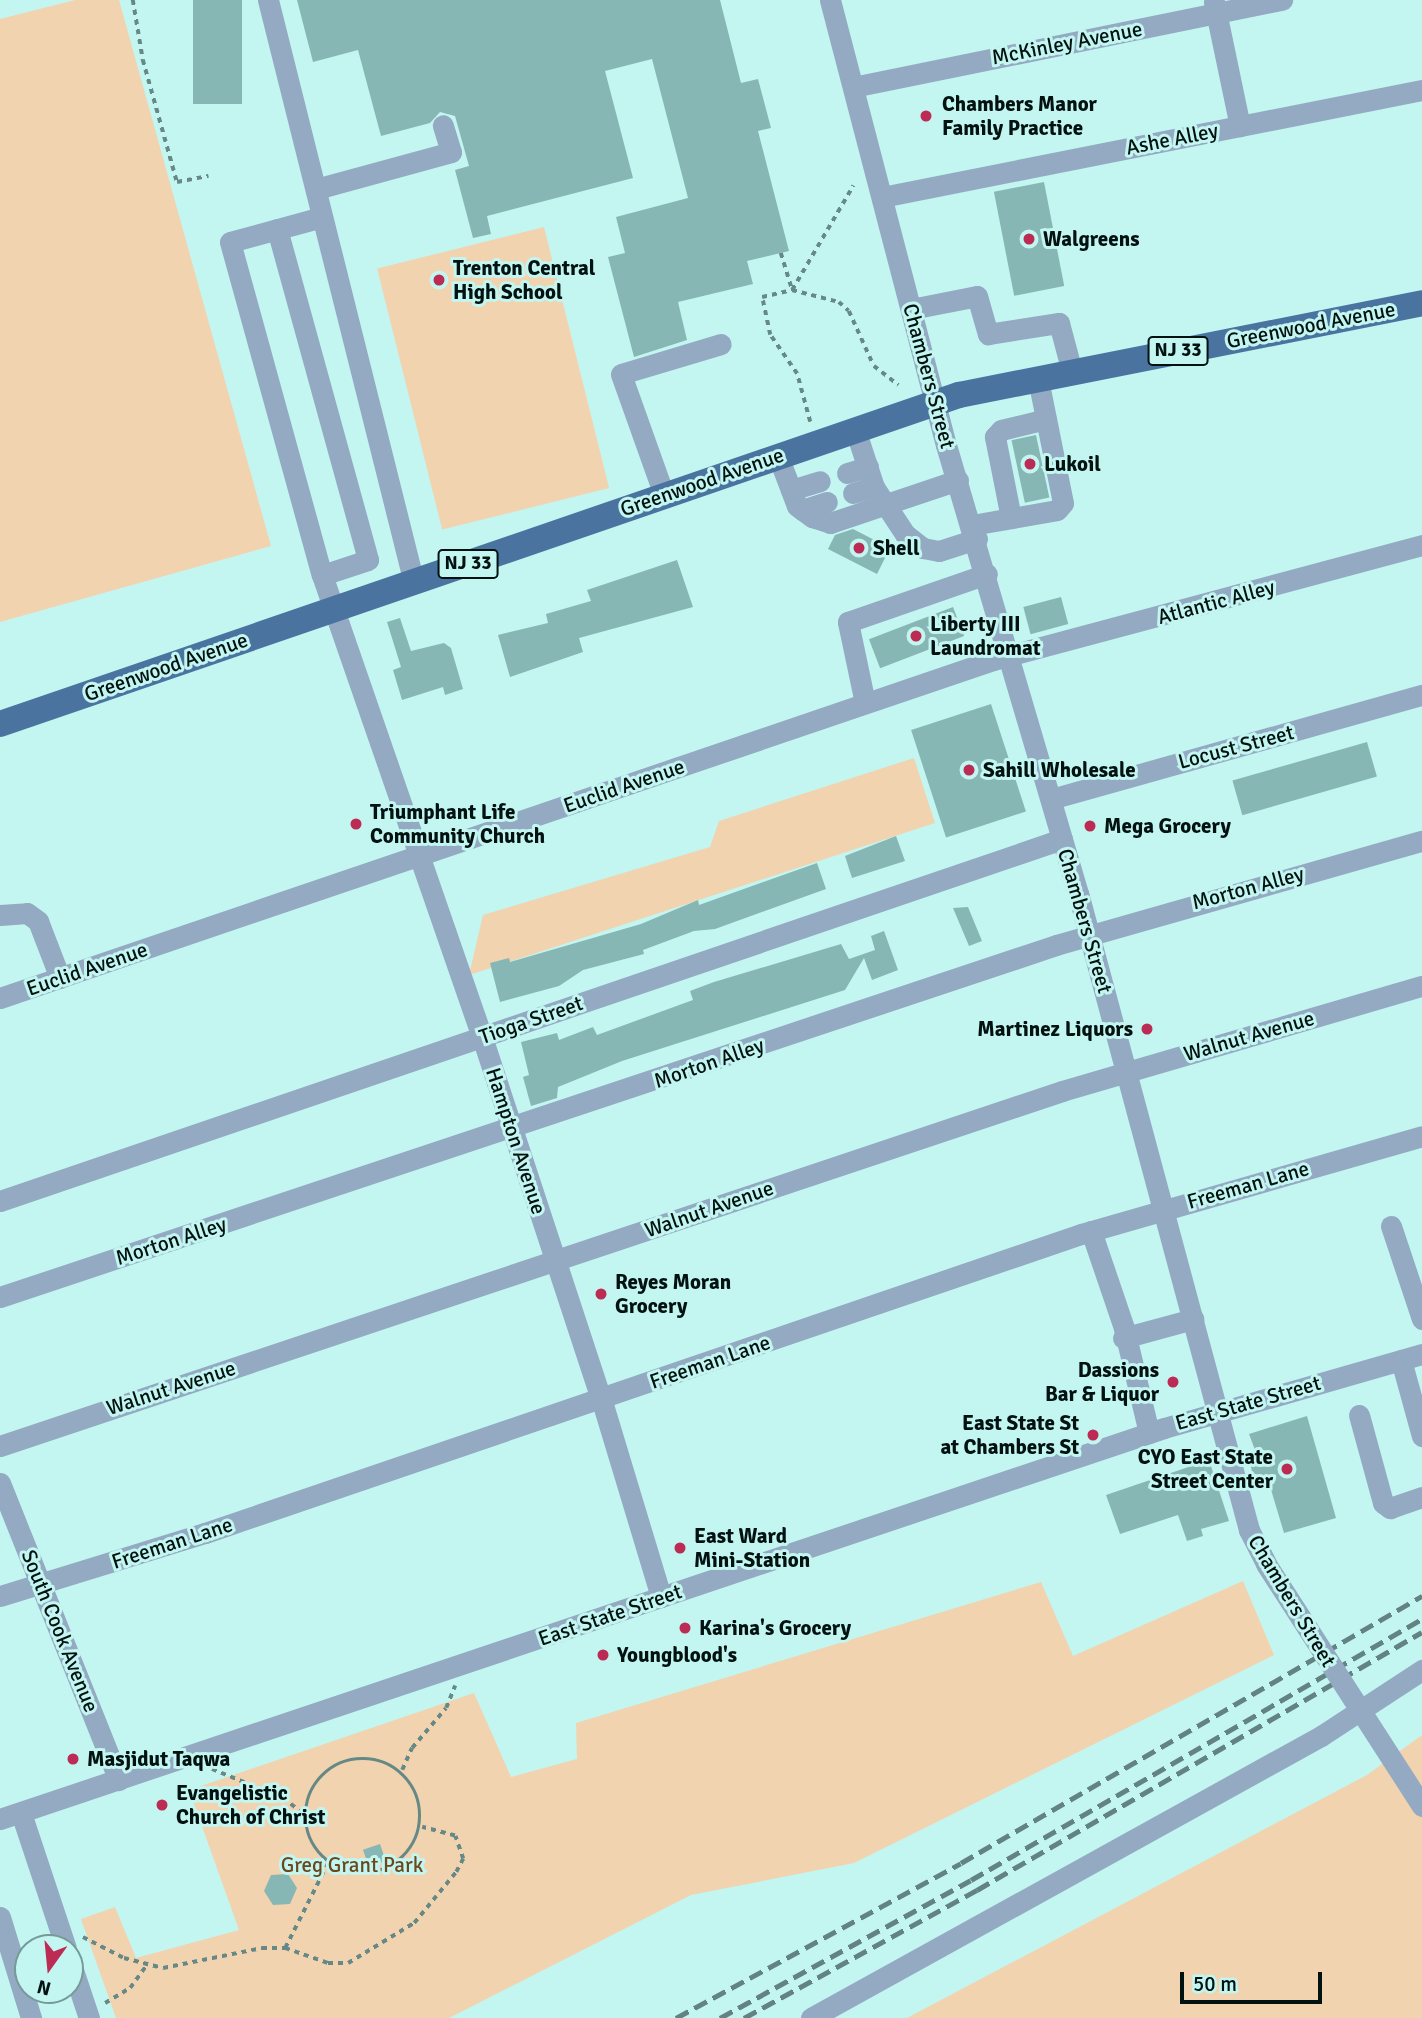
<!DOCTYPE html>
<style>
body{margin:0}
#map{position:relative;width:1422px;height:2018px;overflow:hidden;background:#c3f5f1;font-family:Signika,sans-serif}
div>[style]{position:absolute}
[style*='--x']{left:calc(var(--x)*1px);top:calc(var(--y)*1px);width:calc(var(--w)*1px);rotate:calc(var(--a)*1deg)}
.green>*{inset:0;background:#f2d3af;transform-origin:0 0}
.building>*{inset:0;background:#87b7b4;transform-origin:0 0}
.path>*{height:3.5px;margin-top:-1.75px;transform-origin:0;background:repeating-linear-gradient(90deg,#678986 0 5px,transparent 0 10px)}
.path>.ring{margin:-1.75px;padding:0;box-sizing:content-box;background:none;border:3.5px solid #678986;border-radius:50%}
.minor>*{height:21px;margin:-10.5px;padding:0 10.5px;transform-origin:10.5px;border-radius:10.5px;background:#93aac2}
.major>*{height:26px;margin:-13px;padding:0 13px;transform-origin:13px;border-radius:13px;background:#4a749f}
.rail>*{height:5px;margin-top:-2.5px;transform-origin:0;background:repeating-linear-gradient(90deg,#628381 0 14px,transparent 0 21px)}
.minor-bridge>*{height:21px;margin:-10.5px;padding:0 10.5px;transform-origin:10.5px;border-radius:10.5px;background:#93aac2}
.dots>*{width:19px;height:19px;translate:-50% -50%;box-sizing:border-box;border:4px solid #c3f5f1;border-radius:50%}
span{translate:-50% -50%;white-space:nowrap;text-align:center;line-height:1.15;-webkit-text-stroke:6px #c3f5f1;paint-order:stroke}
.shield-label span{padding:2px 5px;background:#c3f5f1;border:2px solid;border-radius:5px;-webkit-text-stroke-width:0}
.shield-label{font-size:19px;color:#021211;font-weight:700}
.street-label{font-size:21px;color:#021211}
.poi-label{font-size:21px;color:#021211;font-weight:700}
.left{translate:0 -50%;text-align:left}
.right{translate:-100% -50%;text-align:right}
.park-label{font-size:21px;color:#6a481c}
.north{position:absolute;left:14px;top:1934px;width:70px;height:70px;box-sizing:border-box;background:#c3f5f1;border:2px solid #769a97;border-radius:50%;rotate:195deg;font-size:19px;font-weight:700;line-height:28px;text-align:center;color:#021211}
.north::after{content:'';display:block;margin:auto;width:24px;height:32px;background:#bb2b53;clip-path:polygon(50% 0,100% 100%,50% 72%,0 100%)}
.scale{position:absolute;left:1180px;top:1972px;width:142px;height:32px;box-sizing:border-box;border:4px solid #021211;border-top:0;padding-left:9px;font-size:21px;line-height:24px;white-space:nowrap;color:#021211;-webkit-text-stroke:5px #c3f5f1;paint-order:stroke}
</style>
<div id="map">
<div class="green">
<div style="clip-path:polygon(75px 0,119px 0,271px 546px,0 622px,0 19px)"></div>
<div style="left:544px;top:227px;width:269px;height:172px;rotate:76deg"></div>
<div style="clip-path:polygon(914px 758px,935px 823px,469px 975px,483px 915px,710px 847px,719px 821px)"></div>
<div style="clip-path:polygon(1243px 1581px,1274px 1655px,854px 1863px,691px 1895px,449px 2018px,116px 2018px,81px 1919px,115px 1907px,136px 1958px,239px 1930px,189px 1790px,474px 1693px,511px 1777px,577px 1759px,576px 1723px,1041px 1582px,1073px 1656px)"></div>
<div style="clip-path:polygon(1422px 1735px,1422px 2018px,907px 2018px,1367px 1775px)"></div>
</div>
<div class="building">
<div style="left:193px;top:0;width:49px;height:104px"></div>
<div style="clip-path:polygon(297px 0,720px 0,741px 83px,758px 79px,771px 128px,758px 131px,789px 251px,747px 261px,753px 284px,678px 302px,687px 340px,634px 357px,608px 257px,625px 253px,616px 217px,688px 198px,652px 59px,605px 71px,633px 178px,487px 216px,491px 234px,473px 238px,455px 170px,469px 166px,455px 116px,440px 112px,430px 123px,381px 136px,358px 50px,313px 62px)"></div>
<div style="left:1044px;top:182px;width:106px;height:51px;rotate:79deg"></div>
<div style="left:1036px;top:435px;width:64px;height:25px;rotate:78deg"></div>
<div style="clip-path:polygon(853px 529px,890px 548px,877px 574px,828px 549px,835px 535px)"></div>
<div style="clip-path:polygon(677px 560px,693px 607px,579px 638px,583px 652px,510px 677px,498px 635px,548px 623px,546px 614px,591px 601px,587px 590px)"></div>
<div style="left:1061px;top:597px;width:28px;height:39px;rotate:75deg"></div>
<div style="left:953px;top:607px;width:31px;height:90px;rotate:69deg"></div>
<div style="clip-path:polygon(400px 618px,411px 651px,444px 643px,451px 648px,463px 689px,445px 695px,443px 687px,402px 700px,393px 670px,401px 667px,387px 622px)"></div>
<div style="left:991px;top:704px;width:113px;height:84px;rotate:72deg"></div>
<div style="left:1367px;top:742px;width:36px;height:140px;rotate:74deg"></div>
<div style="clip-path:polygon(896px 836px,905px 861px,852px 878px,845px 856px)"></div>
<div style="clip-path:polygon(817px 863px,826px 889px,715px 929px,694px 931px,643px 950px,644px 954px,583px 970px,559px 986px,500px 1002px,490px 963px,509px 958px,510px 962px,641px 924px,698px 900px,699px 905px)"></div>
<div style="clip-path:polygon(968px 907px,982px 941px,969px 946px,953px 908px)"></div>
<div style="clip-path:polygon(884px 931px,898px 970px,872px 980px,864px 958px,845px 990px,622px 1061px,558px 1087px,557px 1098px,531px 1106px,523px 1077px,529px 1075px,521px 1042px,557px 1033px,559px 1040px,593px 1027px,597px 1035px,693px 1000px,690px 991px,714px 982px,841px 944px,849px 959px,875px 950px,871px 936px)"></div>
<div style="clip-path:polygon(1307px 1416px,1336px 1518px,1284px 1533px,1269px 1483px,1256px 1489px,1248px 1454px,1255px 1450px,1249px 1434px)"></div>
<div style="clip-path:polygon(1209px 1460px,1229px 1521px,1201px 1529px,1203px 1536px,1187px 1541px,1178px 1515px,1120px 1534px,1106px 1495px)"></div>
<div style="left:380px;top:1844px;width:18px;height:18px;rotate:71deg"></div>
<div style="clip-path:polygon(288px 1874px,297px 1888px,290px 1904px,273px 1905px,264px 1891px,271px 1875px)"></div>
</div>
<div class="path">
<div style="--x:133;--y:0;--w:61;--a:80.5"></div>
<div style="--x:143;--y:60;--w:127;--a:74.4"></div>
<div style="--x:177;--y:182;--w:32;--a:-11"></div>
<div style="--x:781;--y:253;--w:39;--a:73"></div>
<div style="--x:792;--y:290;--w:49;--a:14.3"></div>
<div style="--x:839;--y:302;--w:13;--a:42"></div>
<div style="--x:849;--y:311;--w:60;--a:65.6"></div>
<div style="--x:874;--y:366;--w:31;--a:38"></div>
<div style="--x:810;--y:422;--w:50;--a:-105.2"></div>
<div style="--x:797;--y:374;--w:47;--a:-124.7"></div>
<div style="--x:770;--y:335;--w:39;--a:-102"></div>
<div style="--x:762;--y:297;--w:31;--a:-13"></div>
<div style="--x:792;--y:290;--w:121;--a:-59.6"></div>
<div class="ring" style="left:306px;top:1759px;width:110.5px;height:110.5px"></div>
<div style="--x:212;--y:1769;--w:77;--a:22.2"></div>
<div style="--x:283;--y:1798;--w:25;--a:37"></div>
<div style="--x:402;--y:1770;--w:24;--a:-66"></div>
<div style="--x:412;--y:1748;--w:52;--a:-49.6"></div>
<div style="--x:446;--y:1708;--w:24;--a:-68"></div>
<div style="--x:83;--y:1937;--w:46;--a:27.1"></div>
<div style="--x:124;--y:1958;--w:40;--a:14.4"></div>
<div style="--x:163;--y:1968;--w:101;--a:-11.4"></div>
<div style="--x:262;--y:1948;--w:23;--a:0"></div>
<div style="--x:285;--y:1948;--w:46;--a:19.2"></div>
<div style="--x:328;--y:1963;--w:20;--a:0"></div>
<div style="--x:348;--y:1963;--w:77;--a:-31.2"></div>
<div style="--x:414;--y:1923;--w:66;--a:-50.5"></div>
<div style="--x:456;--y:1872;--w:15;--a:-62"></div>
<div style="--x:463;--y:1859;--w:24;--a:-109"></div>
<div style="--x:455;--y:1836;--w:34;--a:-165"></div>
<div style="--x:285;--y:1948;--w:95;--a:-63.2"></div>
<div style="--x:105;--y:2003;--w:29;--a:-31"></div>
<div style="--x:130;--y:1988;--w:29;--a:-54"></div>
</div>
<div class="minor">
<div style="--x:268;--y:0;--w:601;--a:75.94"></div>
<div style="--x:830;--y:0;--w:460;--a:75.4"></div>
<div style="--x:946;--y:445;--w:467;--a:73.6"></div>
<div style="--x:1078;--y:893;--w:660;--a:74.97"></div>
<div style="--x:1249;--y:1530;--w:38;--a:63"></div>
<div style="--x:1214;--y:2;--w:127;--a:78.2"></div>
<div style="--x:853;--y:87;--w:438;--a:-11.5"></div>
<div style="--x:316;--y:189;--w:140;--a:-15.3"></div>
<div style="--x:451;--y:152;--w:28;--a:-107"></div>
<div style="--x:882;--y:197;--w:550;--a:-11.21"></div>
<div style="--x:322;--y:217;--w:95;--a:164.8"></div>
<div style="--x:230;--y:242;--w:345;--a:74.6"></div>
<div style="--x:322;--y:575;--w:489;--a:70.9"></div>
<div style="--x:482;--y:1037;--w:380;--a:71.8"></div>
<div style="--x:601;--y:1398;--w:208;--a:73.2"></div>
<div style="--x:277;--y:229;--w:343;--a:74.6"></div>
<div style="--x:368;--y:560;--w:48;--a:161.9"></div>
<div style="--x:911;--y:309;--w:67;--a:-11.1"></div>
<div style="--x:977;--y:296;--w:40;--a:74"></div>
<div style="--x:988;--y:334;--w:72;--a:-8.8"></div>
<div style="--x:1059;--y:323;--w:51;--a:75.1"></div>
<div style="--x:855;--y:429;--w:61;--a:71.9"></div>
<div style="--x:874;--y:487;--w:56;--a:56.6"></div>
<div style="--x:905;--y:534;--w:23;--a:38"></div>
<div style="--x:923;--y:548;--w:16;--a:11"></div>
<div style="--x:939;--y:551;--w:40;--a:-18"></div>
<div style="--x:778;--y:456;--w:53;--a:69.2"></div>
<div style="--x:797;--y:506;--w:19;--a:36"></div>
<div style="--x:812;--y:517;--w:19;--a:18"></div>
<div style="--x:830;--y:523;--w:135;--a:-18.6"></div>
<div style="--x:847;--y:473;--w:22;--a:-16"></div>
<div style="--x:791;--y:490;--w:30;--a:-17"></div>
<div style="--x:853;--y:493;--w:22;--a:-16"></div>
<div style="--x:664;--y:495;--w:128;--a:-109.6"></div>
<div style="--x:621;--y:374;--w:104;--a:-16.7"></div>
<div style="--x:802;--y:510;--w:26;--a:-18"></div>
<div style="--x:1011;--y:518;--w:83;--a:-101.2"></div>
<div style="--x:995;--y:437;--w:9;--a:-49"></div>
<div style="--x:1001;--y:430;--w:46;--a:-13.7"></div>
<div style="--x:972;--y:525;--w:86;--a:-10"></div>
<div style="--x:1057;--y:510;--w:9;--a:-49"></div>
<div style="--x:1063;--y:503;--w:126;--a:-101.4"></div>
<div style="--x:865;--y:703;--w:83;--a:-101.9"></div>
<div style="--x:848;--y:622;--w:147;--a:-19.1"></div>
<div style="--x:1051;--y:799;--w:385;--a:-15.7"></div>
<div style="--x:0;--y:915;--w:27;--a:-4"></div>
<div style="--x:27;--y:913;--w:14;--a:36"></div>
<div style="--x:38;--y:921;--w:61;--a:68.9"></div>
<div style="--x:0;--y:998;--w:1049;--a:-18.8"></div>
<div style="--x:993;--y:660;--w:444;--a:-15"></div>
<div style="--x:0;--y:1201;--w:1122;--a:-18.82"></div>
<div style="--x:1391;--y:1226;--w:98;--a:71.6"></div>
<div style="--x:1091;--y:1231;--w:102;--a:71.2"></div>
<div style="--x:1124;--y:1328;--w:108;--a:76.6"></div>
<div style="--x:0;--y:1297;--w:1113;--a:-18.43"></div>
<div style="--x:1056;--y:945;--w:380;--a:-15.9"></div>
<div style="--x:1123;--y:1338;--w:73;--a:-15.2"></div>
<div style="--x:1401;--y:1360;--w:79;--a:74.6"></div>
<div style="--x:1359;--y:1415;--w:91;--a:74.7"></div>
<div style="--x:1383;--y:1503;--w:9;--a:36"></div>
<div style="--x:1390;--y:1508;--w:34;--a:-19"></div>
<div style="--x:0;--y:1446;--w:1120;--a:-18.48"></div>
<div style="--x:1062;--y:1091;--w:375;--a:-16.3"></div>
<div style="--x:0;--y:1483;--w:320;--a:68.2"></div>
<div style="--x:0;--y:1596;--w:214;--a:-17.1"></div>
<div style="--x:205;--y:1533;--w:926;--a:-18.85"></div>
<div style="--x:1081;--y:1234;--w:355;--a:-16"></div>
<div style="--x:21;--y:1813;--w:142;--a:71.6"></div>
<div style="--x:0;--y:1819;--w:1228;--a:-18.57"></div>
<div style="--x:1164;--y:1428;--w:268;--a:-16"></div>
<div style="--x:0;--y:1917;--w:106;--a:72.9"></div>
<div style="--x:70;--y:1961;--w:60;--a:71.6"></div>
<div style="--x:811;--y:2018;--w:583;--a:-28.94"></div>
<div style="--x:1321;--y:1736;--w:121;--a:-33.2"></div>
</div>
<div class="major">
<div style="--x:0;--y:724;--w:1014;--a:-18.94"></div>
<div style="--x:959;--y:395;--w:472;--a:-11.2"></div>
</div>
<div class="rail">
<div style="--x:676;--y:2018;--w:324;--a:-28.5"></div>
<div style="--x:961;--y:1863;--w:533;--a:-30.08"></div>
<div style="--x:720;--y:2018;--w:286;--a:-28.8"></div>
<div style="--x:971;--y:1880;--w:521;--a:-30.06"></div>
<div style="--x:744;--y:2018;--w:266;--a:-28.8"></div>
<div style="--x:977;--y:1890;--w:514;--a:-30.1"></div>
</div>
<div class="minor-bridge">
<div style="--x:1266;--y:1564;--w:288;--a:57.2"></div>
</div>
<div class="dots">
<div style="left:926px;top:116px;background:#bb2b53"></div>
<div style="left:1029px;top:239px;background:#bb2b53"></div>
<div style="left:439px;top:280px;background:#bb2b53"></div>
<div style="left:1030px;top:464px;background:#bb2b53"></div>
<div style="left:859px;top:548px;background:#bb2b53"></div>
<div style="left:916px;top:636px;background:#bb2b53"></div>
<div style="left:969px;top:770px;background:#bb2b53"></div>
<div style="left:356px;top:824px;background:#bb2b53"></div>
<div style="left:1090px;top:826px;background:#bb2b53"></div>
<div style="left:1147px;top:1029px;background:#bb2b53"></div>
<div style="left:601px;top:1294px;background:#bb2b53"></div>
<div style="left:1173px;top:1382px;background:#bb2b53"></div>
<div style="left:1093px;top:1435px;background:#bb2b53"></div>
<div style="left:1287px;top:1469px;background:#bb2b53"></div>
<div style="left:680px;top:1548px;background:#bb2b53"></div>
<div style="left:685px;top:1628px;background:#bb2b53"></div>
<div style="left:603px;top:1655px;background:#bb2b53"></div>
<div style="left:73px;top:1759px;background:#bb2b53"></div>
<div style="left:162px;top:1805px;background:#bb2b53"></div>
</div>
<div class="shield-label">
<span style="left:1178px;top:351px">NJ 33</span>
<span style="left:468px;top:564px">NJ 33</span>
</div>
<div class="street-label">
<span style="left:1067px;top:43px;rotate:-11deg">McKinley Avenue</span>
<span style="left:1172px;top:139px;rotate:-11deg">Ashe Alley</span>
<span style="left:1311px;top:325px;rotate:-11deg">Greenwood Avenue</span>
<span style="left:929px;top:376px;rotate:75deg">Chambers Street</span>
<span style="left:702px;top:482px;rotate:-19deg">Greenwood Avenue</span>
<span style="left:1216px;top:602px;rotate:-15deg">Atlantic Alley</span>
<span style="left:166px;top:667px;rotate:-19deg">Greenwood Avenue</span>
<span style="left:1236px;top:747px;rotate:-15deg">Locust Street</span>
<span style="left:624px;top:786px;rotate:-19deg">Euclid Avenue</span>
<span style="left:1248px;top:888px;rotate:-15deg">Morton Alley</span>
<span style="left:1085px;top:921px;rotate:74deg">Chambers Street</span>
<span style="left:87px;top:969px;rotate:-19deg">Euclid Avenue</span>
<span style="left:531px;top:1020px;rotate:-19deg">Tioga Street</span>
<span style="left:1249px;top:1036px;rotate:-16deg">Walnut Avenue</span>
<span style="left:709px;top:1063px;rotate:-19deg">Morton Alley</span>
<span style="left:516px;top:1141px;rotate:72deg">Hampton Avenue</span>
<span style="left:1248px;top:1185px;rotate:-16deg">Freeman Lane</span>
<span style="left:709px;top:1209px;rotate:-19deg">Walnut Avenue</span>
<span style="left:171px;top:1241px;rotate:-18deg">Morton Alley</span>
<span style="left:710px;top:1362px;rotate:-19deg">Freeman Lane</span>
<span style="left:171px;top:1388px;rotate:-18deg">Walnut Avenue</span>
<span style="left:1248px;top:1403px;rotate:-16deg">East State Street</span>
<span style="left:172px;top:1543px;rotate:-18deg">Freeman Lane</span>
<span style="left:1292px;top:1601px;rotate:59deg">Chambers Street</span>
<span style="left:610px;top:1615px;rotate:-19deg">East State Street</span>
<span style="left:60px;top:1631px;rotate:68deg">South Cook Avenue</span>
</div>
<div class="poi-label">
<span class="left" style="left:942px;top:116px">Chambers Manor<br>Family Practice</span>
<span class="left" style="left:1043px;top:239px">Walgreens</span>
<span class="left" style="left:453px;top:280px">Trenton Central<br>High School</span>
<span class="left" style="left:1044px;top:464px">Lukoil</span>
<span class="left" style="left:873px;top:548px">Shell</span>
<span class="left" style="left:930px;top:636px">Liberty III<br>Laundromat</span>
<span class="left" style="left:983px;top:770px">Sahill Wholesale</span>
<span class="left" style="left:370px;top:824px">Triumphant Life<br>Community Church</span>
<span class="left" style="left:1104px;top:826px">Mega Grocery</span>
<span class="right" style="left:1133px;top:1029px">Martinez Liquors</span>
<span class="left" style="left:615px;top:1294px">Reyes Moran<br>Grocery</span>
<span class="right" style="left:1159px;top:1382px">Dassions<br>Bar &amp; Liquor</span>
<span class="right" style="left:1079px;top:1435px">East State St<br>at Chambers St</span>
<span class="right" style="left:1273px;top:1469px">CYO East State<br>Street Center</span>
<span class="left" style="left:694px;top:1548px">East Ward<br>Mini-Station</span>
<span class="left" style="left:699px;top:1628px">Karina's Grocery</span>
<span class="left" style="left:617px;top:1655px">Youngblood's</span>
<span class="left" style="left:87px;top:1759px">Masjidut Taqwa</span>
<span class="left" style="left:176px;top:1805px">Evangelistic<br>Church of Christ</span>
</div>
<div class="park-label">
<span style="left:352px;top:1865px">Greg Grant Park</span>
</div>
<div class="north">N</div>
<div class="scale">50 m</div>
</div>
